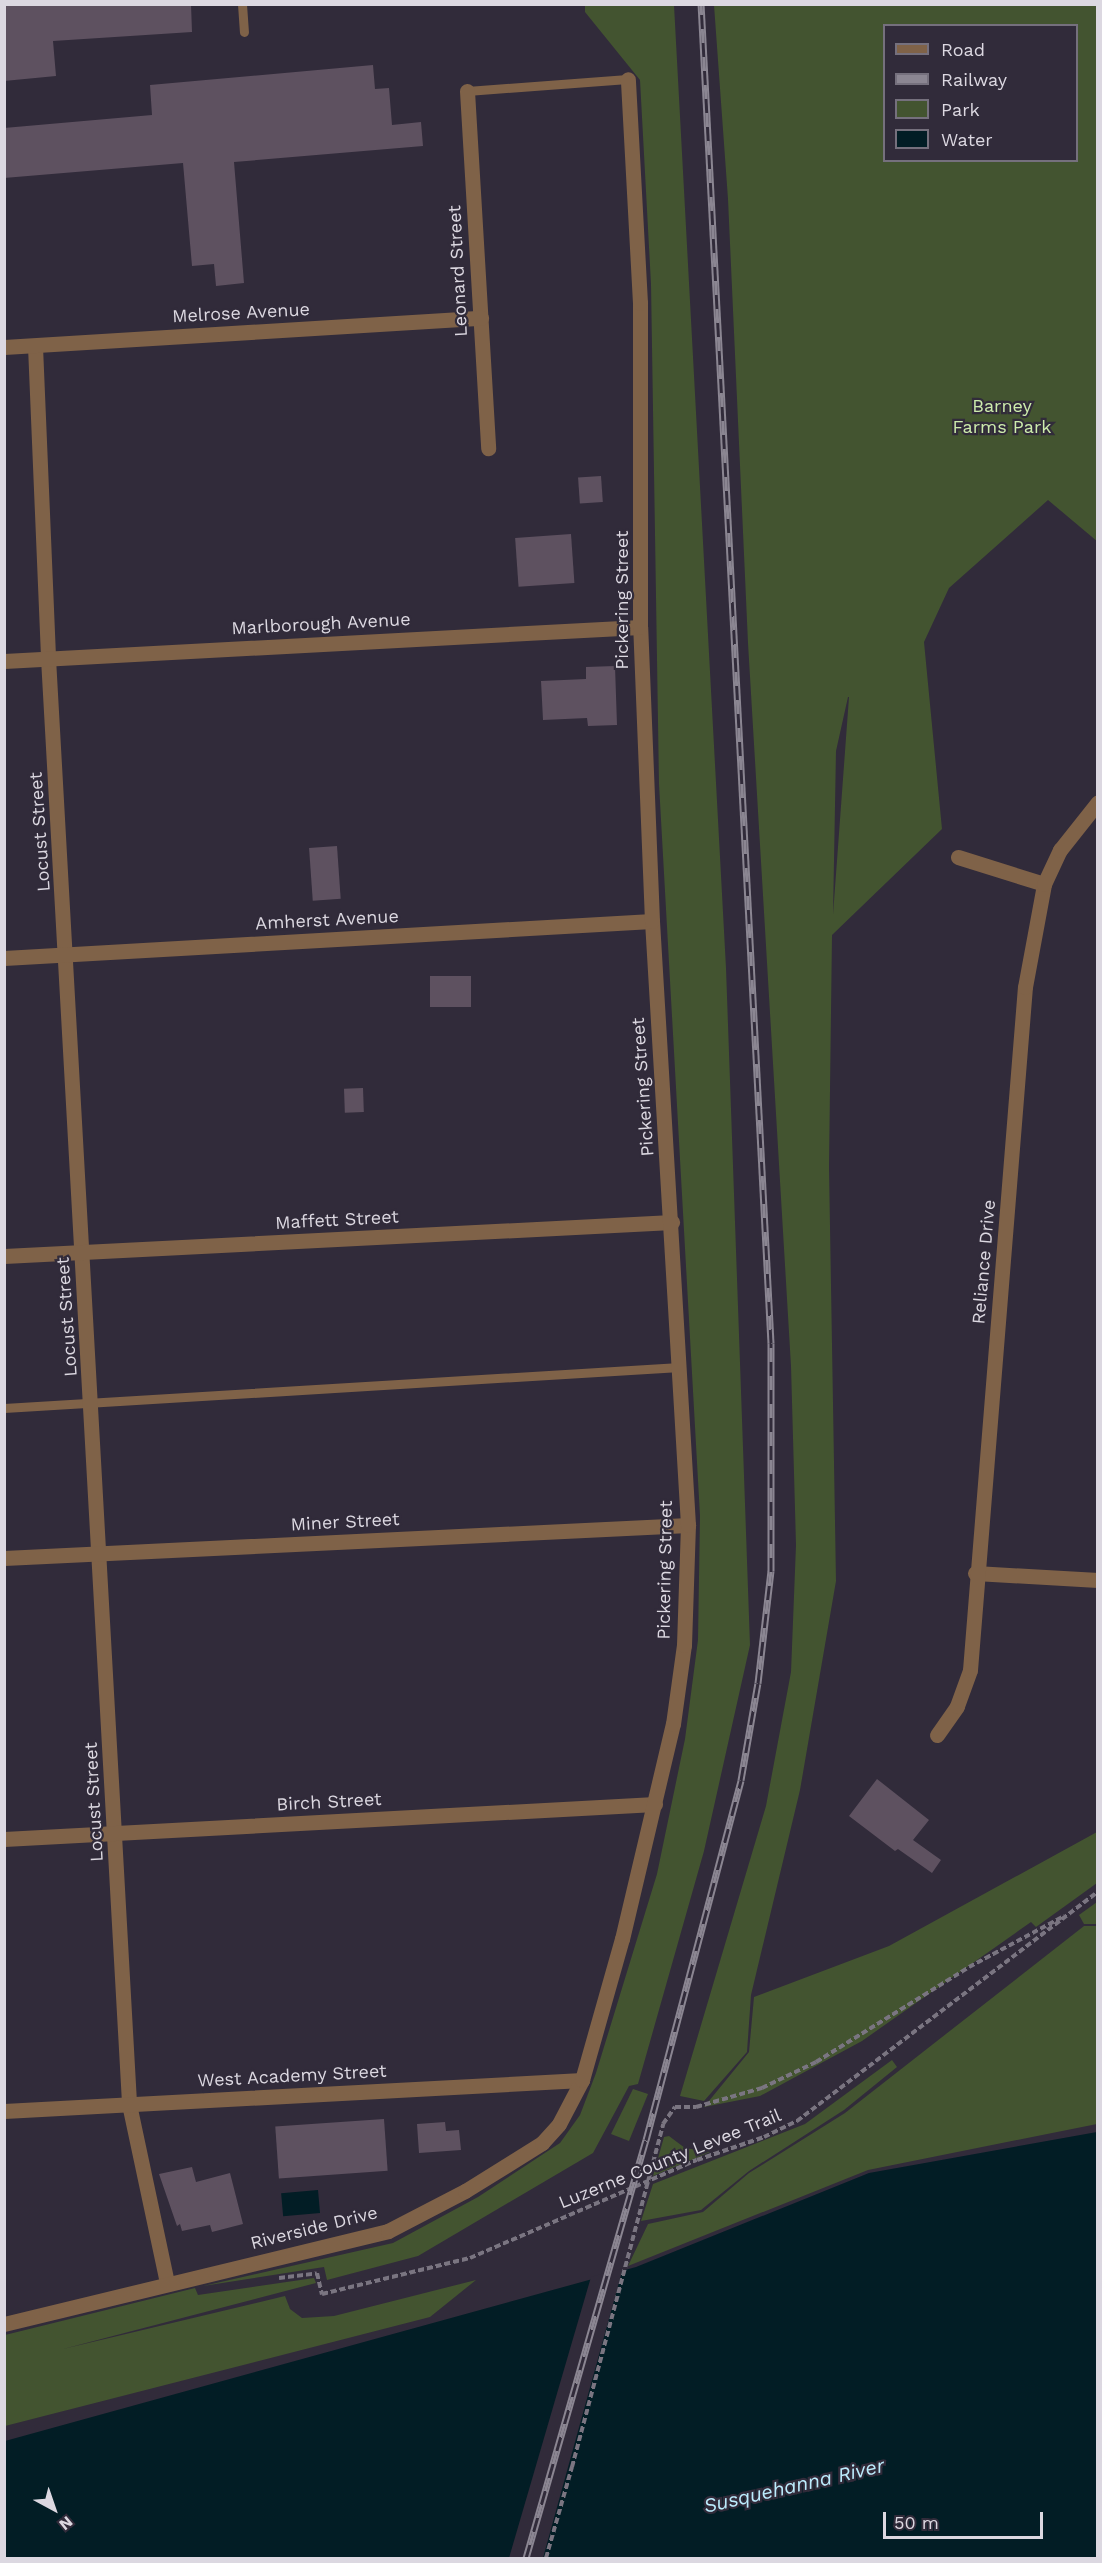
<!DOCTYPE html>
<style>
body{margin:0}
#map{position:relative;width:1102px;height:2563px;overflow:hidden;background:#312b3a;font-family:"Work Sans",sans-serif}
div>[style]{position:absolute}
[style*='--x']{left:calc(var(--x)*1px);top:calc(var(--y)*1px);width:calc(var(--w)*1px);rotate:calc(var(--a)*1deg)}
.green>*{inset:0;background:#435430}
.water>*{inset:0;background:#021d25;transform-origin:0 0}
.pier>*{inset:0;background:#312b3a}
.building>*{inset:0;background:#5e5160;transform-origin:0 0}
.path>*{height:4px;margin-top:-2px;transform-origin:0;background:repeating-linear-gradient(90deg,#7a7581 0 6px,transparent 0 9px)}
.service>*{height:9px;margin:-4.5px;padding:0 4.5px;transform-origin:4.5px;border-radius:4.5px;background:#7f6248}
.minor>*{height:15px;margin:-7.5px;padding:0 7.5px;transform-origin:7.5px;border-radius:7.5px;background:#7f6248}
.rail>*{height:7px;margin-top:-3.5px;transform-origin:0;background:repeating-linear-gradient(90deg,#312b3a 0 14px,#8b8692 0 28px);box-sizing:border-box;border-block:2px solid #8b8692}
.path-bridge>*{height:4px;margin-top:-2px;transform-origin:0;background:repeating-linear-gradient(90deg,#7a7581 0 6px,transparent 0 9px)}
span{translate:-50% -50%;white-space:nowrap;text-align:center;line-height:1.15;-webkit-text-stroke:4.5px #312b3a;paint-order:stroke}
.street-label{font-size:18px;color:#dcd8e1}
.park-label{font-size:18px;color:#cdecac}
.water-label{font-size:20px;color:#bcecfd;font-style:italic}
.frame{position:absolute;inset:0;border:6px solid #dcd8e1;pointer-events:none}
.legend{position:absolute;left:883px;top:24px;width:195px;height:138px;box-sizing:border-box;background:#312b3a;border:2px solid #75707d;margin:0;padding:8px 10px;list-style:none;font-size:18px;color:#dcd8e1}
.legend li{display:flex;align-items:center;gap:12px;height:30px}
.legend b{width:30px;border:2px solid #75707d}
.north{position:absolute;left:24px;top:2479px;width:60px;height:60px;-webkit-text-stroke:4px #312b3a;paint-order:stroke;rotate:140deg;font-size:16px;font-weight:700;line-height:24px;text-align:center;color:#dcd8e1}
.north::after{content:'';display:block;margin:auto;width:21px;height:27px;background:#dcd8e1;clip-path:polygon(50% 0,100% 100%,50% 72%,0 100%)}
.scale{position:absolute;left:883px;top:2512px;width:160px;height:27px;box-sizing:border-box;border:3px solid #dcd8e1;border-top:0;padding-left:8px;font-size:18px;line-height:21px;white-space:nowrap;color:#dcd8e1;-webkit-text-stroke:4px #312b3a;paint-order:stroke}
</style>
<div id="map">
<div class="green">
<div style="clip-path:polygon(585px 5px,674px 5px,726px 968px,750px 1645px,704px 1851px,638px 2084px,629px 2086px,593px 2153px,418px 2256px,327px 2280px,324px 2267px,203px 2286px,393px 2243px,478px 2197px,560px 2143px,580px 2115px,596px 2073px,657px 1874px,685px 1739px,698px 1640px,700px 1516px,659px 784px,651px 284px,640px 80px,585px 12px)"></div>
<div style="clip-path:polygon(evenodd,714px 5px,1097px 5px,1098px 542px,1048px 500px,949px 588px,924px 642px,942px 829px,832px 935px,829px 1167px,836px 1581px,800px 1790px,751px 1995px,747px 2052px,704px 2101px,680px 2096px,766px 1806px,791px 1672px,796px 1545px,791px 1366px,748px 643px,728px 199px,714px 5px,884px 26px,1076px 26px,1076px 160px,884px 160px,884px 26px,714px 5px,848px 697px,849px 697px,833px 915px,836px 751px,848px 697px)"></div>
<div style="clip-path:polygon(1097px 1832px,1097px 1883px,1036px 1927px,1031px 1922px,862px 2041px,760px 2096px,704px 2107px,749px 2052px,754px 1997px,889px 1946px)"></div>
<div style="clip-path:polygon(1097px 1902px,1097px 1924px,1084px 1924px,1079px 1915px)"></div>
<div style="clip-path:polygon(1084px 1926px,1097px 1926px,1097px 2124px,868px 2170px,628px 2266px,648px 2224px,703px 2212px,749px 2173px,845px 2113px)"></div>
<div style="clip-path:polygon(892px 2060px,897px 2067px,844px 2110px,749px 2171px,701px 2210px,641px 2221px,653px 2184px,805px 2124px)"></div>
<div style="clip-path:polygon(633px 2089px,648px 2094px,629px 2141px,611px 2134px)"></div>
<div style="clip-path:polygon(669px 2136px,685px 2148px,710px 2152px,653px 2176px,664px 2137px)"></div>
<div style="clip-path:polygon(314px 2278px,316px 2283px,63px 2349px,285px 2296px,290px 2309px,302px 2318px,334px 2316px,476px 2280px,430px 2317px,5px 2426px,5px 2335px,195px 2288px,198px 2295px)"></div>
</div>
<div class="water">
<div style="clip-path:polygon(1097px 2132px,1097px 2558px,5px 2558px,5px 2441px,636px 2267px,869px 2173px)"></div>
<div style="left:318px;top:2190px;width:23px;height:37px;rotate:85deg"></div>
</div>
<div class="pier">
<div style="clip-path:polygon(623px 2268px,543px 2558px,509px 2558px,591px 2277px)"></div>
</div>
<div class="building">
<div style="clip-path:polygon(4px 4px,191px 4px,192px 32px,53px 41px,56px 76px,4px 81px)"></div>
<div style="clip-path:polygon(373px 65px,375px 89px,389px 88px,392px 125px,421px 122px,423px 146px,234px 162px,244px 283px,216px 286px,214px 264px,192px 266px,183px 163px,4px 178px,4px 128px,152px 115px,150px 85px)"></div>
<div style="left:601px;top:476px;width:26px;height:23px;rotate:86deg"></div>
<div style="left:571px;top:534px;width:49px;height:56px;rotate:86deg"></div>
<div style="clip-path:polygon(615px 666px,617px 725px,588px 726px,587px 718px,543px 720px,541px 681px,586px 679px,586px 667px)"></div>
<div style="left:337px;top:846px;width:53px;height:28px;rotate:86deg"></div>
<div style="left:471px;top:976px;width:31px;height:41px;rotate:90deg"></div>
<div style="left:363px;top:1088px;width:24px;height:19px;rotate:88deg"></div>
<div style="clip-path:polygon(877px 1779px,929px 1820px,913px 1840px,941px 1860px,932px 1873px,898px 1849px,895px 1851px,849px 1816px)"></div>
<div style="left:384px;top:2119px;width:52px;height:109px;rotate:86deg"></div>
<div style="clip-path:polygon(445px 2122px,446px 2131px,459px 2130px,461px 2150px,419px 2153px,417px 2124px)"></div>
<div style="clip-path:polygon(192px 2167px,196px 2182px,230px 2173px,243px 2224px,212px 2232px,210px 2225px,182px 2231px,180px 2224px,177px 2226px,159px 2174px)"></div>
</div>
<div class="path">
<div style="--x:663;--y:2124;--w:21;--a:-55"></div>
<div style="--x:675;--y:2107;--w:21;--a:0"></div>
<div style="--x:696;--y:2107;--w:69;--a:-16.1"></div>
<div style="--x:762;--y:2088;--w:60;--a:-25.7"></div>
<div style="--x:816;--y:2062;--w:180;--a:-31.8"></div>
<div style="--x:969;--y:1967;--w:108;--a:-28.2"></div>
<div style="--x:279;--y:2278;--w:38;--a:-7"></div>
<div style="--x:317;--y:2273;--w:22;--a:77"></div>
<div style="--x:322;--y:2294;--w:152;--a:-13.7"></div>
<div style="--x:470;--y:2258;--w:247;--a:-23.4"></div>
<div style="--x:697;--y:2160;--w:71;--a:-18.9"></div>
<div style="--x:764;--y:2137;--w:37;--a:-26"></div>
<div style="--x:797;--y:2121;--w:378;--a:-37.3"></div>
<div style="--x:546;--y:2558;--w:95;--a:-74.1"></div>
</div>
<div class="service">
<div style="--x:242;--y:4;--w:28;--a:86"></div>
<div style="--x:467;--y:91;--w:161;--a:-4.3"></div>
<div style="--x:4;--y:1408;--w:677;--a:-3.47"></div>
</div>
<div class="minor">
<div style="--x:467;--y:91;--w:358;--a:86.6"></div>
<div style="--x:35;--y:346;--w:312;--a:87.6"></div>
<div style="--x:48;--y:658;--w:1448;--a:86.79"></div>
<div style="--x:129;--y:2104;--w:183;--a:78"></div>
<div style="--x:4;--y:347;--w:478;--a:-3.5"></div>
<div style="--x:4;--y:661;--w:637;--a:-3.06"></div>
<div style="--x:958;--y:857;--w:90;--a:17.4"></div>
<div style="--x:4;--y:958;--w:649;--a:-3.27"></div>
<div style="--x:4;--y:1256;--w:669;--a:-2.91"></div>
<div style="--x:4;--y:1558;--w:685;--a:-2.76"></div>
<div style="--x:975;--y:1573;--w:123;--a:3.3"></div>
<div style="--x:937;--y:1735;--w:35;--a:-55"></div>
<div style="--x:957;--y:1706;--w:38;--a:-70"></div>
<div style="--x:970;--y:1670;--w:685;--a:-85.4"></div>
<div style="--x:1025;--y:987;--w:105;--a:-79.5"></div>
<div style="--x:1044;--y:884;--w:38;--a:-65"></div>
<div style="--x:1060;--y:850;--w:61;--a:-51.6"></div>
<div style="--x:4;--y:1839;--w:652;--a:-3.08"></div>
<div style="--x:4;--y:2111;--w:579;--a:-3.07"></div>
<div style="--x:4;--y:2324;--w:395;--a:-13.6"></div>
<div style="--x:388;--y:2231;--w:87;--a:-27.5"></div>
<div style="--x:465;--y:2191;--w:91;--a:-31.9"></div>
<div style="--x:542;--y:2143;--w:25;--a:-48"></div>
<div style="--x:559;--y:2124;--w:50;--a:-62.4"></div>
<div style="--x:582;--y:2080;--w:147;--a:-74.2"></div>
<div style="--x:622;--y:1939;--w:221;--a:-76.7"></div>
<div style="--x:673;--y:1724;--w:80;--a:-82.1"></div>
<div style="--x:684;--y:1645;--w:120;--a:-88.1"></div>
<div style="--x:688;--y:1525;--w:605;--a:-93.41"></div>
<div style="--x:652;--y:921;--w:294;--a:-92.3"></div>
<div style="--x:640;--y:627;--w:324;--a:-90"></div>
<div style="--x:640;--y:303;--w:224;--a:-93.1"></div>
</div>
<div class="rail">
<div style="--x:526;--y:2558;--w:435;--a:-74"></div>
<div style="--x:646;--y:2140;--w:372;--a:-75.2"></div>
<div style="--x:741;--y:1780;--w:98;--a:-80.1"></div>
<div style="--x:758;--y:1683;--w:113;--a:-83.4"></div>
<div style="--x:771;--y:1571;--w:228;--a:-90"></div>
<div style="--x:771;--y:1343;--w:1341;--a:-92.99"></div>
</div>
<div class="path-bridge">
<div style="--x:572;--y:2467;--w:355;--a:-75.1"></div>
</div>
<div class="street-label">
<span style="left:458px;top:271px;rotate:-93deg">Leonard Street</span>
<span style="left:241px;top:313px;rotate:-3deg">Melrose Avenue</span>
<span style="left:622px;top:600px;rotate:-90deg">Pickering Street</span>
<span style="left:321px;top:624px;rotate:-3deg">Marlborough Avenue</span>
<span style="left:40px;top:832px;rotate:-94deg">Locust Street</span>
<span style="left:327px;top:920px;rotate:-3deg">Amherst Avenue</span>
<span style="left:643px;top:1087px;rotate:-94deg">Pickering Street</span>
<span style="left:337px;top:1220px;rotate:-3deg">Maffett Street</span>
<span style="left:984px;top:1262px;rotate:-85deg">Reliance Drive</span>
<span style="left:67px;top:1317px;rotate:-94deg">Locust Street</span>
<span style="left:345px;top:1522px;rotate:-3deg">Miner Street</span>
<span style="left:665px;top:1570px;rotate:-89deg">Pickering Street</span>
<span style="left:94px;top:1802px;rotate:-93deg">Locust Street</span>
<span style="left:329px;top:1802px;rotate:-3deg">Birch Street</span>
<span style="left:292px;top:2076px;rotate:-3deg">West Academy Street</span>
<span style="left:670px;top:2159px;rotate:-22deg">Luzerne County Levee Trail</span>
<span style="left:314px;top:2228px;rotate:-14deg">Riverside Drive</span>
</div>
<div class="park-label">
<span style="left:1002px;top:417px">Barney<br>Farms Park</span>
</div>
<div class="water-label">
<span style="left:794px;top:2486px;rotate:-13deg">Susquehanna River</span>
</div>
<div class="frame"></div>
<ul class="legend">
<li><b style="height:8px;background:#7f6248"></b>Road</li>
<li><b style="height:8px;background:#8b8692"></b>Railway</li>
<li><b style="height:16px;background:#435430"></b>Park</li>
<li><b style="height:16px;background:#021d25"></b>Water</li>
</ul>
<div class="north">N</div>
<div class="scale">50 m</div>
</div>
